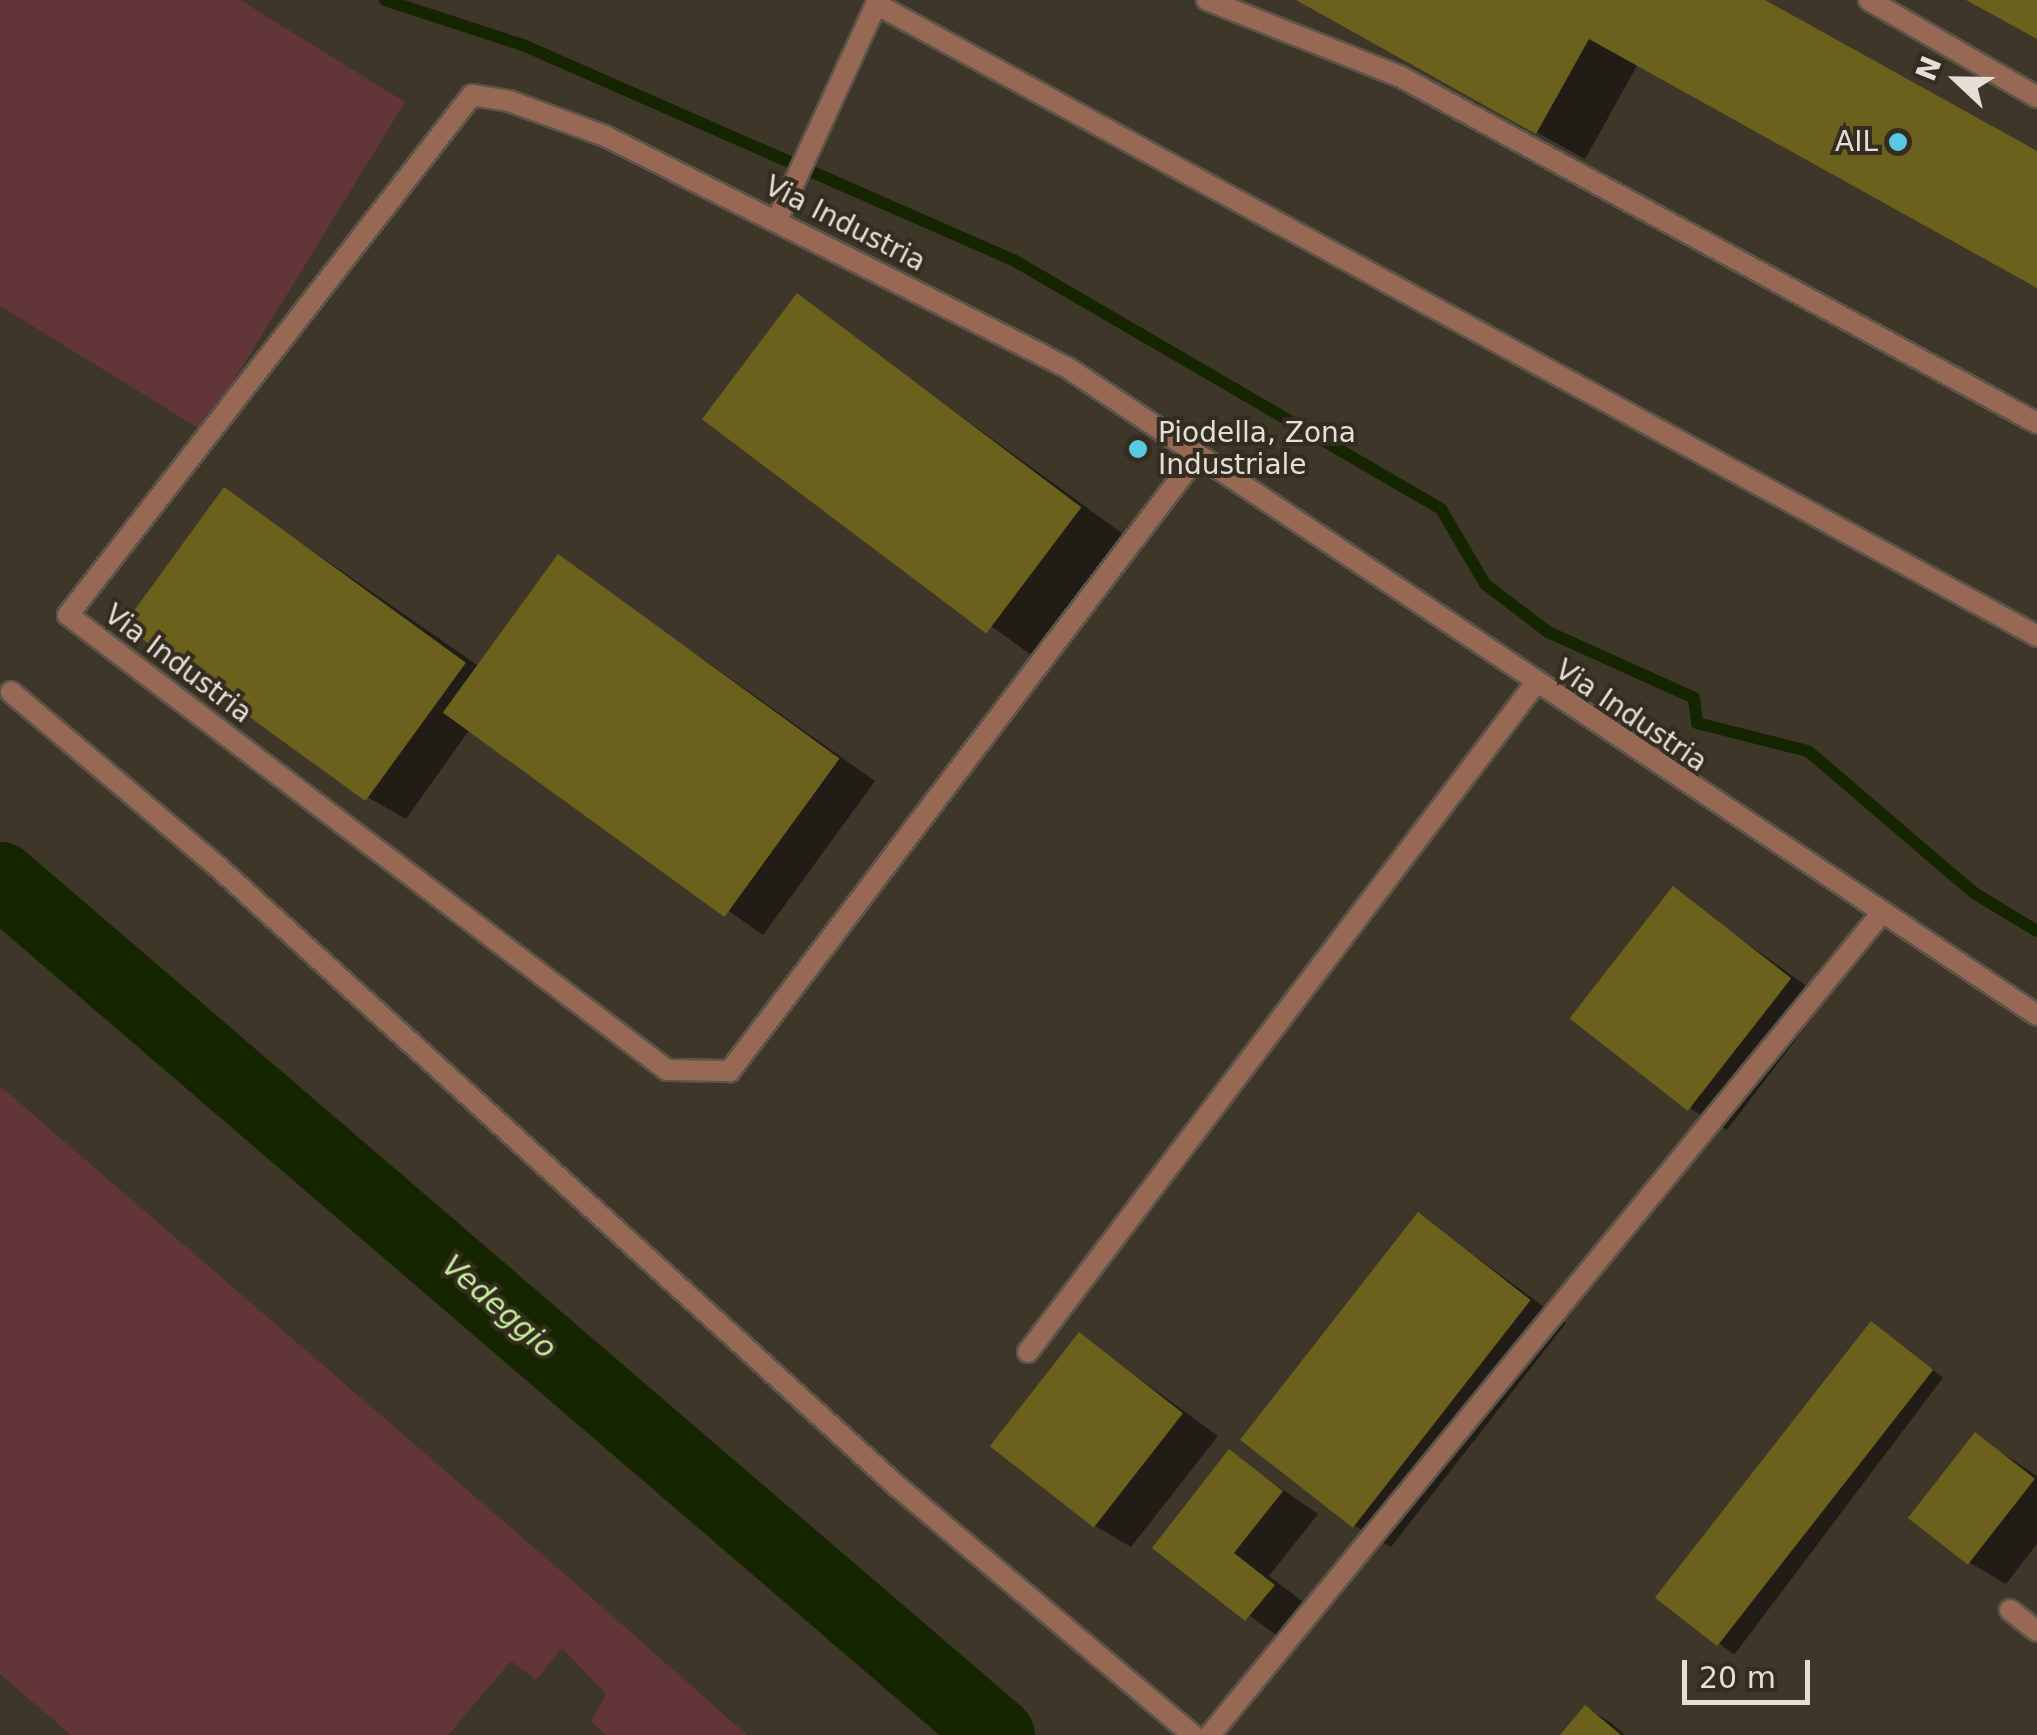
<!DOCTYPE html>
<style>
body{margin:0}
#map{position:relative;width:2037px;height:1735px;overflow:hidden;background:#3f362a;font-family:"DejaVu Sans",sans-serif}
div>[style]{position:absolute}
[style*='--x']{left:calc(var(--x)*1px);top:calc(var(--y)*1px);width:calc(var(--w)*1px);rotate:calc(var(--a)*1deg)}
.green>*{inset:0;background:#623639}
.shadow>*{inset:0;background:#0007;transform-origin:0 0}
.stream>*{height:12px;margin:-6px;padding:0 6px;transform-origin:6px;border-radius:6px;background:#142500}
.river>*{height:75px;margin:-37.5px;padding:0 37.5px;transform-origin:37.5px;border-radius:37.5px;background:#142500}
.building>*{inset:0;background:#6b611d;transform-origin:0 0}
.roads{filter:drop-shadow(2px 0 #5d5449) drop-shadow(-2px 0 #5d5449) drop-shadow(0 2px #5d5449) drop-shadow(0 -2px #5d5449)}
.service>*{height:20px;margin:-10px;padding:0 10px;transform-origin:10px;border-radius:10px;background:#976955}
.minor>*{height:20px;margin:-10px;padding:0 10px;transform-origin:10px;border-radius:10px;background:#976955}
.dots>*{width:28px;height:28px;translate:-50% -50%;box-sizing:border-box;border:5px solid #352c20;border-radius:50%}
span{translate:-50% -50%;white-space:nowrap;text-align:center;line-height:1.15;-webkit-text-stroke:8px #352c20;paint-order:stroke}
.poi-label{font-size:28px;color:#e4ded7}
.right{translate:-100% -50%;text-align:right}
.left{translate:0 -50%;text-align:left}
.street-label{font-size:28px;color:#e4ded7}
.water-label{font-size:30px;color:#c5ef9a;font-style:italic}
.north{position:absolute;left:1907px;top:30px;width:100px;height:100px;-webkit-text-stroke:8px #352c20;paint-order:stroke;rotate:292deg;font-size:28px;font-weight:700;line-height:40px;text-align:center;color:#e4ded7}
.north::after{content:'';display:block;margin:auto;width:35px;height:45px;background:#e4ded7;clip-path:polygon(50% 0,100% 100%,50% 72%,0 100%)}
.scale{position:absolute;left:1682px;top:1660px;width:128px;height:45px;box-sizing:border-box;border:5px solid #e4ded7;border-top:0;padding-left:12px;font-size:30px;line-height:35px;white-space:nowrap;color:#e4ded7;-webkit-text-stroke:8px #352c20;paint-order:stroke}
</style>
<div id="map">
<div class="green">
<div style="clip-path:polygon(0 0,240px 0,405px 102px,203px 431px,0 306px)"></div>
<div style="clip-path:polygon(0 1086px,576px 1584px,747px 1735px,606px 1735px,591px 1722px,606px 1694px,562px 1648px,536px 1680px,511px 1661px,448px 1735px,71px 1735px,0 1674px)"></div>
</div>
<div class="shadow">
<div style="clip-path:polygon(1299px 0,1760px 0,2037px 154px,2037px 287px,1638px 64px,1585px 159px)"></div>
<div style="left:797px;top:297px;width:409px;height:152px;rotate:36deg"></div>
<div style="clip-path:polygon(225px 490px,480px 667px,559px 557px,875px 781px,763px 935px,470px 729px,406px 819px,369px 798px)"></div>
<div style="clip-path:polygon(1673px 890px,1826px 1000px,1727px 1130px,1691px 1109px)"></div>
<div style="clip-path:polygon(1419px 1215px,1566px 1323px,1391px 1547px,1355px 1526px)"></div>
<div style="left:1872px;top:1324px;width:89px;height:347px;rotate:37deg"></div>
<div style="clip-path:polygon(1080px 1335px,1218px 1436px,1131px 1547px,1095px 1526px)"></div>
<div style="clip-path:polygon(1975px 1435px,2037px 1476px,2037px 1544px,2006px 1584px,1970px 1563px)"></div>
<div style="clip-path:polygon(1230px 1453px,1318px 1514px,1269px 1576px,1310px 1607px,1283px 1640px,1155px 1547px)"></div>
<div style="clip-path:polygon(1586px 1708px,1610px 1722px,1625px 1735px,1563px 1735px)"></div>
</div>
<div class="stream">
<div style="--x:385;--y:0;--w:145;--a:18.1"></div>
<div style="--x:523;--y:45;--w:537;--a:23.7"></div>
<div style="--x:1015;--y:261;--w:493;--a:30.2"></div>
<div style="--x:1441;--y:509;--w:87;--a:59.6"></div>
<div style="--x:1485;--y:584;--w:79;--a:37.3"></div>
<div style="--x:1548;--y:632;--w:160;--a:24.3"></div>
<div style="--x:1694;--y:698;--w:25;--a:83"></div>
<div style="--x:1697;--y:723;--w:114;--a:14.2"></div>
<div style="--x:1808;--y:751;--w:218;--a:40.5"></div>
<div style="--x:1974;--y:893;--w:74;--a:31.1"></div>
</div>
<div class="river">
<div style="--x:0;--y:879;--w:1314;--a:40.65"></div>
</div>
<div class="building">
<div style="clip-path:polygon(1296px 0,1765px 0,2037px 151px,2037px 288px,1589px 39px,1536px 134px)"></div>
<div style="clip-path:polygon(1966px 0,2037px 0,2037px 39px)"></div>
<div style="left:797px;top:293px;width:356px;height:158px;rotate:37deg"></div>
<div style="left:224px;top:487px;width:299px;height:171px;rotate:36deg"></div>
<div style="left:558px;top:554px;width:348px;height:196px;rotate:36deg"></div>
<div style="left:1673px;top:886px;width:150px;height:168px;rotate:38deg"></div>
<div style="left:1418px;top:1212px;width:143px;height:289px;rotate:38deg"></div>
<div style="left:1871px;top:1321px;width:79px;height:351px;rotate:38deg"></div>
<div style="left:1079px;top:1332px;width:132px;height:145px;rotate:38deg"></div>
<div style="left:1975px;top:1432px;width:76px;height:109px;rotate:38deg"></div>
<div style="clip-path:polygon(1229px 1449px,1283px 1491px,1234px 1553px,1275px 1585px,1245px 1621px,1152px 1548px)"></div>
<div style="clip-path:polygon(1585px 1705px,1621px 1735px,1560px 1735px)"></div>
</div>
<div class="roads">
<div class="service">
<div style="--x:1207;--y:0;--w:209;--a:21.6"></div>
<div style="--x:1401;--y:77;--w:724;--a:28.55"></div>
<div style="--x:1869;--y:0;--w:194;--a:30"></div>
<div style="--x:876;--y:4;--w:1322;--a:28.56"></div>
<div style="--x:1028;--y:1352;--w:839;--a:-52.8"></div>
<div style="--x:2010;--y:1610;--w:34;--a:38"></div>
<div style="--x:1210;--y:1735;--w:1059;--a:-50.75"></div>
</div>
<div class="minor">
<div style="--x:777;--y:220;--w:242;--a:-65.3"></div>
<div style="--x:1198;--y:455;--w:774;--a:127.23"></div>
<div style="--x:730;--y:1071;--w:63;--a:-179.1"></div>
<div style="--x:667;--y:1070;--w:752;--a:-142.78"></div>
<div style="--x:68;--y:615;--w:658;--a:-52.16"></div>
<div style="--x:472;--y:95;--w:37;--a:9"></div>
<div style="--x:509;--y:101;--w:102;--a:20"></div>
<div style="--x:605;--y:136;--w:518;--a:26.61"></div>
<div style="--x:1068;--y:368;--w:1165;--a:33.73"></div>
<div style="--x:11;--y:692;--w:270;--a:40.2"></div>
<div style="--x:217;--y:866;--w:920;--a:42.36"></div>
<div style="--x:897;--y:1486;--w:387;--a:40.1"></div>
</div>
</div>
<div class="dots">
<div style="left:1898px;top:142px;background:#57c9e2"></div>
<div style="left:1138px;top:449px;background:#57c9e2"></div>
</div>
<div class="poi-label">
<span class="right" style="left:1878px;top:142px">AIL</span>
<span class="left" style="left:1158px;top:449px">Piodella, Zona<br>Industriale</span>
</div>
<div class="street-label">
<span style="left:845px;top:224px;rotate:27deg">Via Industria</span>
<span style="left:178px;top:664px;rotate:37deg">Via Industria</span>
<span style="left:1631px;top:716px;rotate:34deg">Via Industria</span>
</div>
<div class="water-label">
<span style="left:499px;top:1307px;rotate:41deg">Vedeggio</span>
</div>
<div class="north">N</div>
<div class="scale">20 m</div>
</div>
